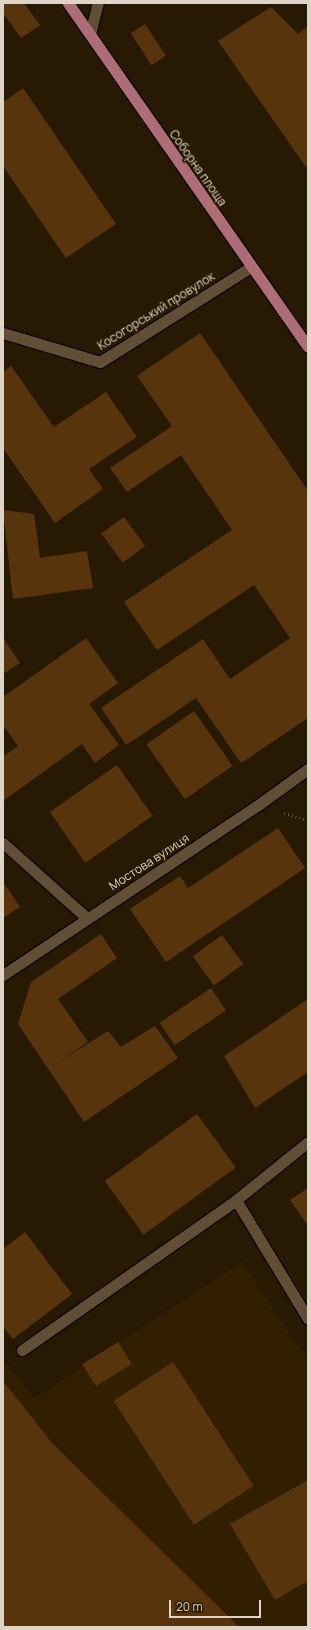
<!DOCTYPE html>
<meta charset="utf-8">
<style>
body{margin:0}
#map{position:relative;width:311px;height:1630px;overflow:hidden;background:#281a02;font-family:Manrope,sans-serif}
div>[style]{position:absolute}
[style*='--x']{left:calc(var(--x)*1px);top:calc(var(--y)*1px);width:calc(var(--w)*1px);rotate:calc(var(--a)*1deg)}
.built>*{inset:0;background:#311f00}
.building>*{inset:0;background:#58340c;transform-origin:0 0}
.path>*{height:2.5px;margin-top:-1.25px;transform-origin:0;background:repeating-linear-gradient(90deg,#645743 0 1px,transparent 0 4px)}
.roads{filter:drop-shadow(1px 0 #100500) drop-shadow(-1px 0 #100500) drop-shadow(0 1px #100500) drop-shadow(0 -1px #100500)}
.service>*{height:11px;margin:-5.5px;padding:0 5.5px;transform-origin:5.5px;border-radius:5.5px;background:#604f35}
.minor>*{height:11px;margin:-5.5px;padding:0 5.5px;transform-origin:5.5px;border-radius:5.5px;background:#604f35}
.primary>*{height:11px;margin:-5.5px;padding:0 5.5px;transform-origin:5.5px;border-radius:5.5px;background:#ad6d76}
span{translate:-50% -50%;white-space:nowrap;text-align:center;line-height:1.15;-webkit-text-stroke:3.5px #281a02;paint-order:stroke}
.street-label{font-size:12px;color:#dfd5c7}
.frame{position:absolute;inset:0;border:4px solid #dfd5c7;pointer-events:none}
.scale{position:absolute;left:169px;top:1600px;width:92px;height:18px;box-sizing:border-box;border:2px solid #dfd5c7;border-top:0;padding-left:5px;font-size:12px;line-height:14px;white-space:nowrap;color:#dfd5c7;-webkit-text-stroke:3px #281a02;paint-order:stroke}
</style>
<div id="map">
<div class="built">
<div style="clip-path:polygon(242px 1262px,308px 1361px,308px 1627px,3px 1627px,3px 1359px,34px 1398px)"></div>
</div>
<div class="building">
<div style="clip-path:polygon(3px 3px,24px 3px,40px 25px,21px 38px,3px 13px)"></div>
<div style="clip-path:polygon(271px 7px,298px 34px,308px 26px,308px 170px,218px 41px)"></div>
<div style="left:145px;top:24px;width:38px;height:17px;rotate:57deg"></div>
<div style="clip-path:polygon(23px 88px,116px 224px,66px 258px,3px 166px,3px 102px)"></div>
<div style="clip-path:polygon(200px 333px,308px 491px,308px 718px,241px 763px,196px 698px,126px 745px,101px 708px,203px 639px,230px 679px,290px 638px,254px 585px,157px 650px,124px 602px,232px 530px,181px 455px,127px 492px,110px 468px,172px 426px,137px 376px)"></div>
<div style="clip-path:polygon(11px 366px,54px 427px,106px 392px,137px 437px,89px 469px,103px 489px,55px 523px,3px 448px,3px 372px)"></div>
<div style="clip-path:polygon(3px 510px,34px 514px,40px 558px,87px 551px,93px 588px,13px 599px)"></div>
<div style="left:124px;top:517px;width:36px;height:28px;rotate:54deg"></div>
<div style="clip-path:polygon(3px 638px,20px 663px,3px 674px)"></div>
<div style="clip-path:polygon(86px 638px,118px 683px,89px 704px,119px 745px,95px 763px,82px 744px,3px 801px,3px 757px,18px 746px,3px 725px,3px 697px)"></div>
<div style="left:194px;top:711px;width:67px;height:58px;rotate:55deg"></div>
<div style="left:117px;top:765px;width:62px;height:82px;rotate:55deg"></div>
<div style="clip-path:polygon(278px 828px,305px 868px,166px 962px,130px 909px,180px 876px,188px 888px)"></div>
<div style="clip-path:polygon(3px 882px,20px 907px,3px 918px)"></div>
<div style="clip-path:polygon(101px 934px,117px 958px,58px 999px,88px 1042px,57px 1063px,108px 1031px,121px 1047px,155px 1026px,178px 1058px,84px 1122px,18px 1024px,31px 982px)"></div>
<div style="left:222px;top:935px;width:36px;height:36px;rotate:54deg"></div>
<div style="left:211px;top:988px;width:27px;height:62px;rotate:56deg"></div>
<div style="clip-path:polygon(308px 999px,308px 1072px,255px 1108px,224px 1056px)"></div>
<div style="left:197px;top:1114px;width:66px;height:114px;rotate:54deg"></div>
<div style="clip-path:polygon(308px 1188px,308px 1226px,290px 1200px)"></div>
<div style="clip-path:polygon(25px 1232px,72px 1294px,13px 1339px,3px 1327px,3px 1249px)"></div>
<div style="left:118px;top:1342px;width:26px;height:42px;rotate:58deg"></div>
<div style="left:173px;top:1362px;width:148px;height:71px;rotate:57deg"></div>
<div style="clip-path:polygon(3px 1381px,52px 1443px,239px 1627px,3px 1627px)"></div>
<div style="clip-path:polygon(308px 1480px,308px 1581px,275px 1600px,230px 1524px)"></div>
</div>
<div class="path">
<div style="--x:284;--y:813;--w:25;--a:16"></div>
</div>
<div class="roads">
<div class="service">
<div style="--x:90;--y:34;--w:32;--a:-76"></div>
<div style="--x:22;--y:1350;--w:261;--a:-35"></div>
<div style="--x:236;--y:1200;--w:92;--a:-38.9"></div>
</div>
<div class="minor">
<div style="--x:3;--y:333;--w:101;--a:16.6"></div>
<div style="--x:100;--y:362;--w:178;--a:-32.2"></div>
<div style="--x:3;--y:843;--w:113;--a:41.8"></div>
<div style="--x:3;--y:975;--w:306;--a:-33.7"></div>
<div style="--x:258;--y:805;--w:62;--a:-35.8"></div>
<div style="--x:236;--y:1200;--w:139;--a:58.8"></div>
</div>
<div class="primary">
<div style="--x:68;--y:3;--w:419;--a:55.1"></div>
</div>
</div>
<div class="street-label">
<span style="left:198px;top:168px;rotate:55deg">Соборна площа</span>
<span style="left:156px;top:311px;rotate:-32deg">Косогорський провулок</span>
<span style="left:149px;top:862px;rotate:-33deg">Мостова вулиця</span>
</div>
<div class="frame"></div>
<div class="scale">20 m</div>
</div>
